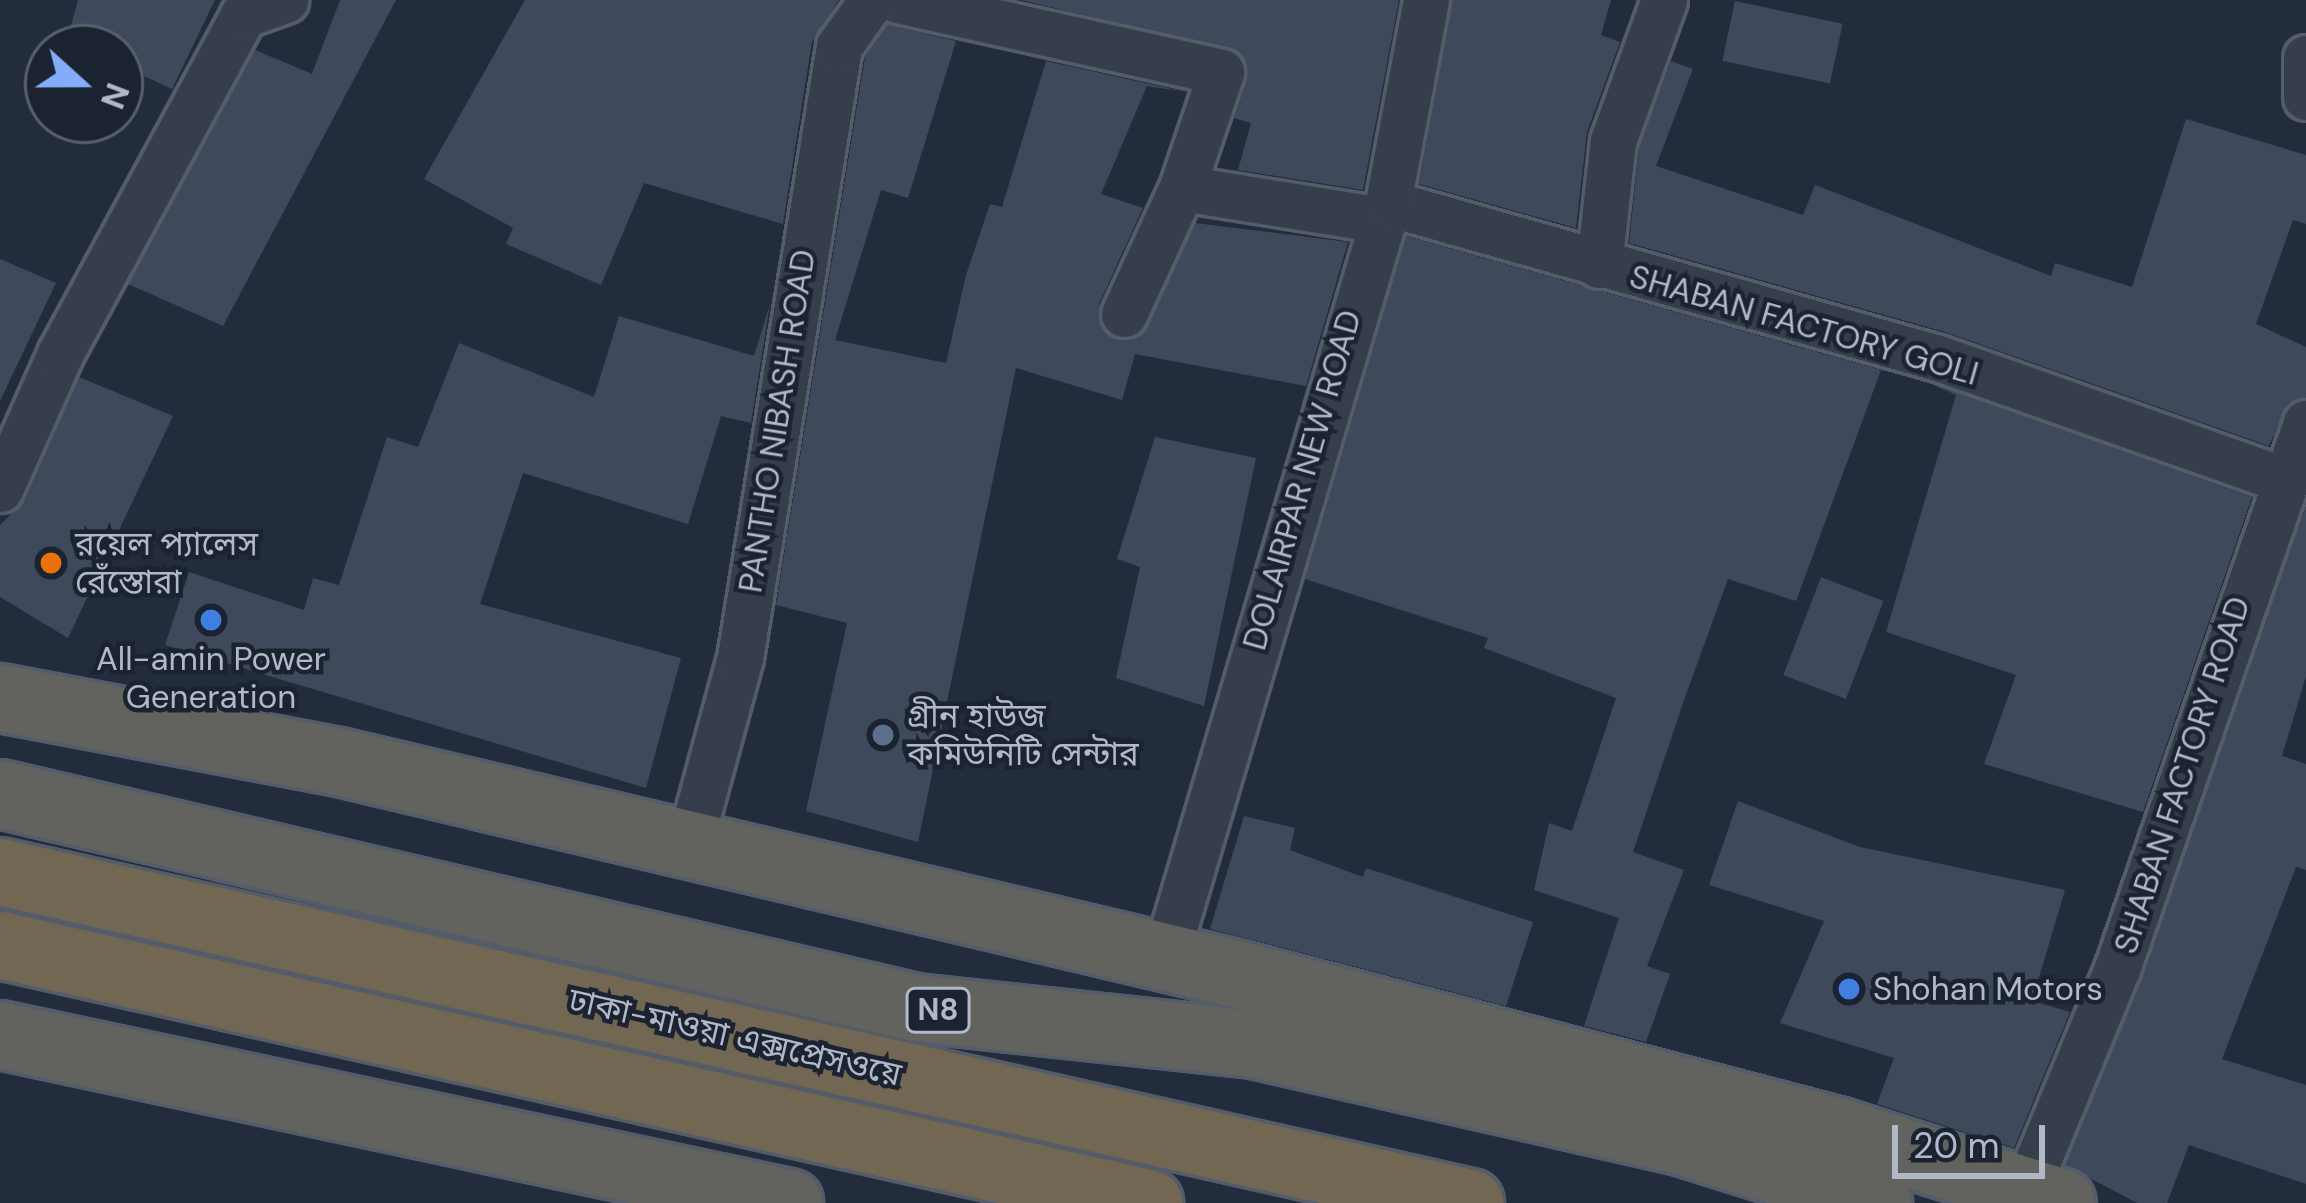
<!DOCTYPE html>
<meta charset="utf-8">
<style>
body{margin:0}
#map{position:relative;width:2306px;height:1203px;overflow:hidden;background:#222c3c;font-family:"DM Sans","Noto Sans Bengali",sans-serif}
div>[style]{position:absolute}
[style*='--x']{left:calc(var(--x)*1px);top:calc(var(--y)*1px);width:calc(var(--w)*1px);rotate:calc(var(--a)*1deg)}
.building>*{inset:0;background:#3e4a5b;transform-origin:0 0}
.roads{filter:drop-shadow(3px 0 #545c6a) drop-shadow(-3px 0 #545c6a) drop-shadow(0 3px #545c6a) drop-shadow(0 -3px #545c6a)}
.minor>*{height:45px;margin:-22.5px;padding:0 22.5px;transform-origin:22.5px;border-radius:22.5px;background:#363e4c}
.trunk>*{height:66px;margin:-33px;padding:0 33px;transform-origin:33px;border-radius:33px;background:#62625f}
.motorway>*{height:66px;margin:-33px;padding:0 33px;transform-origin:33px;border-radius:33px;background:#726752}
.dots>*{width:33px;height:33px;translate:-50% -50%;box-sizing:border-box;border:6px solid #1b2331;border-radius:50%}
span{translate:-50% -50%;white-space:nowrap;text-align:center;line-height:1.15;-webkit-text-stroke:9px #1b2331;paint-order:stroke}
.shield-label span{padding:3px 9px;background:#1b2331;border:3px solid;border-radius:9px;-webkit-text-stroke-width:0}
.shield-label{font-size:30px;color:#b1b9c8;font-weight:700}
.street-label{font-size:33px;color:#b1b9c8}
.poi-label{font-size:33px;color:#b1b9c8}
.left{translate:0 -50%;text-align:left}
.north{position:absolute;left:24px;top:24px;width:120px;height:120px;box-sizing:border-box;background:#1b2331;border:3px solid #575f6d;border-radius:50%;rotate:111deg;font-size:33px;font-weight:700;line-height:48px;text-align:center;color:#b1b9c8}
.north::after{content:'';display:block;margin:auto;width:42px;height:54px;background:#83acfb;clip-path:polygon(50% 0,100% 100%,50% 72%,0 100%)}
.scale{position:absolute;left:1892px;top:1125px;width:153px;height:54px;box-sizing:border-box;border:6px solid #b1b9c8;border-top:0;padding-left:15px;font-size:36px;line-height:42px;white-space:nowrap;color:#b1b9c8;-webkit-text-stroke:9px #1b2331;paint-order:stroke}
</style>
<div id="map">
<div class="building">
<div style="clip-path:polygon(78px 0,215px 0,172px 89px,120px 65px,120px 48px,65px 48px)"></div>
<div style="clip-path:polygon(340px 0,396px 0,223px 326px,128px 284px,255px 50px,312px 74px)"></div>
<div style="clip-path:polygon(525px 0,839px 0,812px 42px,783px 224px,644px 183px,601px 285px,506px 244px,513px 228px,424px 179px)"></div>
<div style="clip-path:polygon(1021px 0,1399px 0,1363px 190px,1238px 170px,1251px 123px,1234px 118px,1247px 79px,1239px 52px)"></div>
<div style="clip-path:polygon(1452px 0,1611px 0,1601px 35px,1620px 42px,1587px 132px,1576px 228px,1419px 184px)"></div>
<div style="left:1735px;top:1px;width:110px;height:61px;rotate:12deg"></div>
<div style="clip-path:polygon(888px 25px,956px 41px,908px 198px,881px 190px,835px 340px,946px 363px,966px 275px,990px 204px,1002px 207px,1046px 61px,1186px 92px,1147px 86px,1101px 194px,1143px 208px,1099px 304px,1112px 338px,1148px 326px,1195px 223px,1348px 242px,1306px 386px,1135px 354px,1122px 400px,1016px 368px,918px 842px,806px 811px,847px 623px,776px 605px,865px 57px)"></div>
<div style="clip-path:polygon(1671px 61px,1693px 69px,1656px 166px,1803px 215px,1815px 185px,2051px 276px,2055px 263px,2132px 287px,2186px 119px,2306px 155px,2306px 224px,2293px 220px,2256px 324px,2306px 347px,2306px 397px,2288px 403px,2269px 446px,1945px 332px,1629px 243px,1639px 147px)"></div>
<div style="clip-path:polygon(1406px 236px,1881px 370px,1796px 601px,1728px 579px,1684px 700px,1633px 852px,1684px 870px,1647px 966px,1670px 974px,1646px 1042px,1584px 1026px,1619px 918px,1534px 890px,1549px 823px,1572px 831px,1616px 698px,1484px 648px,1488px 638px,1305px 579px)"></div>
<div style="clip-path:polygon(0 259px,56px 283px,0 401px)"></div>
<div style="clip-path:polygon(770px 304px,751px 423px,721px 416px,688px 524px,523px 473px,480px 604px,681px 658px,646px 788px,165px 645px,189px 572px,304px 610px,313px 578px,339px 585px,387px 437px,418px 447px,459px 343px,594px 397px,619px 316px,754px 356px)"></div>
<div style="clip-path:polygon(79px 377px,173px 416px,68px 638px,0 597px,0 525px,25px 500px)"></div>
<div style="clip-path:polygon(1929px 383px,2252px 497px,2143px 812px,1984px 764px,2016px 675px,1886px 632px,1956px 395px)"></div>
<div style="clip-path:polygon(1155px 437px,1256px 458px,1204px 706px,1116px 678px,1140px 567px,1117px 559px)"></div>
<div style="clip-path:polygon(2306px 506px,2306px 676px,2282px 756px,2306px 764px,2306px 870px,2296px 867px,2222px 1059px,2306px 1085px,2306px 1184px,2189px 1145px,2167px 1203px,2137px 1203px,2065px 1165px)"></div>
<div style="left:1821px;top:577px;width:67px;height:105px;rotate:21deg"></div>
<div style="clip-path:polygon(1738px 801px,1860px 847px,2065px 890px,2032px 1001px,2070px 1012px,2014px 1148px,1877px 1104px,1894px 1058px,1780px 1023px,1824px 921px,1709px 885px)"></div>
<div style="clip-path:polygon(1244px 816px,1295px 828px,1290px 850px,1363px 877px,1366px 868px,1533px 922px,1506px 1006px,1210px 929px)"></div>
</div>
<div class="roads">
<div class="minor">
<div style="--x:897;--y:0;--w:332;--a:12.5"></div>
<div style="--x:1221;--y:72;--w:122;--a:108.6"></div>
<div style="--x:2306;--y:58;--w:39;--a:90"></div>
<div style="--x:1388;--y:203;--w:571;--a:15.74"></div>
<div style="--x:1938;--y:358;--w:367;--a:19.4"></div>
<div style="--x:1599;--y:265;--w:125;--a:-83.6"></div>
<div style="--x:1613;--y:141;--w:150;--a:-70.1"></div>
<div style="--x:1124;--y:314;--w:139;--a:-65.3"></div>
<div style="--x:1182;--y:188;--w:202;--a:9.1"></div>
<div style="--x:0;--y:489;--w:148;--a:-66"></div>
<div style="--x:60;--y:354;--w:385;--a:-61.6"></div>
<div style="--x:243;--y:15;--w:45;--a:-19.7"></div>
<div style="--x:688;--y:849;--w:198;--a:-74.8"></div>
<div style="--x:740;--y:658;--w:620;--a:-80.81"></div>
<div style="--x:839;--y:46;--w:57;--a:-54.3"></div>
<div style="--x:1165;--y:958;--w:787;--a:-73.54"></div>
<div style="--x:1388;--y:203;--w:207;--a:-79.4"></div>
<div style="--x:2025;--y:1192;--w:241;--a:-67.6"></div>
<div style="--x:2117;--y:969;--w:578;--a:-70.91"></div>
</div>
<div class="trunk">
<div style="--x:0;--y:698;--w:345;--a:10.7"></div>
<div style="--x:339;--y:762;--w:918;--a:13.29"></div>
<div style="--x:1232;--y:973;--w:625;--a:14.64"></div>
<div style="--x:1837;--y:1131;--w:236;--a:17.7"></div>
<div style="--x:0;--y:794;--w:941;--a:13.15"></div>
<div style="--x:916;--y:1008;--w:339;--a:6.1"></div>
<div style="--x:1253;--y:1044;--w:435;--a:12.8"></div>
<div style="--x:1677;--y:1140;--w:211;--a:17.4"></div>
<div style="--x:0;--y:1035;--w:807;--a:12.02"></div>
</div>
<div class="motorway">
<div style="--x:0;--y:872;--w:1507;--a:12.69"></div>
<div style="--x:0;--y:945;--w:1178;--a:12.66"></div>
</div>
</div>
<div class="dots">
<div style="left:51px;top:563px;background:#e8710a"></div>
<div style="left:211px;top:620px;background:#3f7fe0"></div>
<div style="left:883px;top:735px;background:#5c6f8a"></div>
<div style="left:1849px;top:989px;background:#3f7fe0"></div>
</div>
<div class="shield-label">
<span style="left:938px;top:1010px">N8</span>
</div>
<div class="street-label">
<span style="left:1804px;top:325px;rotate:16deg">SHABAN FACTORY GOLI</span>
<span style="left:777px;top:421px;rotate:-81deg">PANTHO NIBASH ROAD</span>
<span style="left:1302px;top:480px;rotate:-74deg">DOLAIRPAR NEW ROAD</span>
<span style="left:2182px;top:775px;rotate:-72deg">SHABAN FACTORY ROAD</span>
<span style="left:735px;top:1037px;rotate:13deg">ঢাকা-মাওয়া এক্সপ্রেসওয়ে</span>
</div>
<div class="poi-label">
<span class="left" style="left:75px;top:563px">রয়েল প্যালেস<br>রেঁস্তোরা</span>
<span style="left:211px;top:678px">All-amin Power<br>Generation</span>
<span class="left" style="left:907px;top:735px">গ্রীন হাউজ<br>কমিউনিটি সেন্টার</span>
<span class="left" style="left:1873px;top:989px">Shohan Motors</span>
</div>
<div class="north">N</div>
<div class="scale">20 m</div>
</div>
